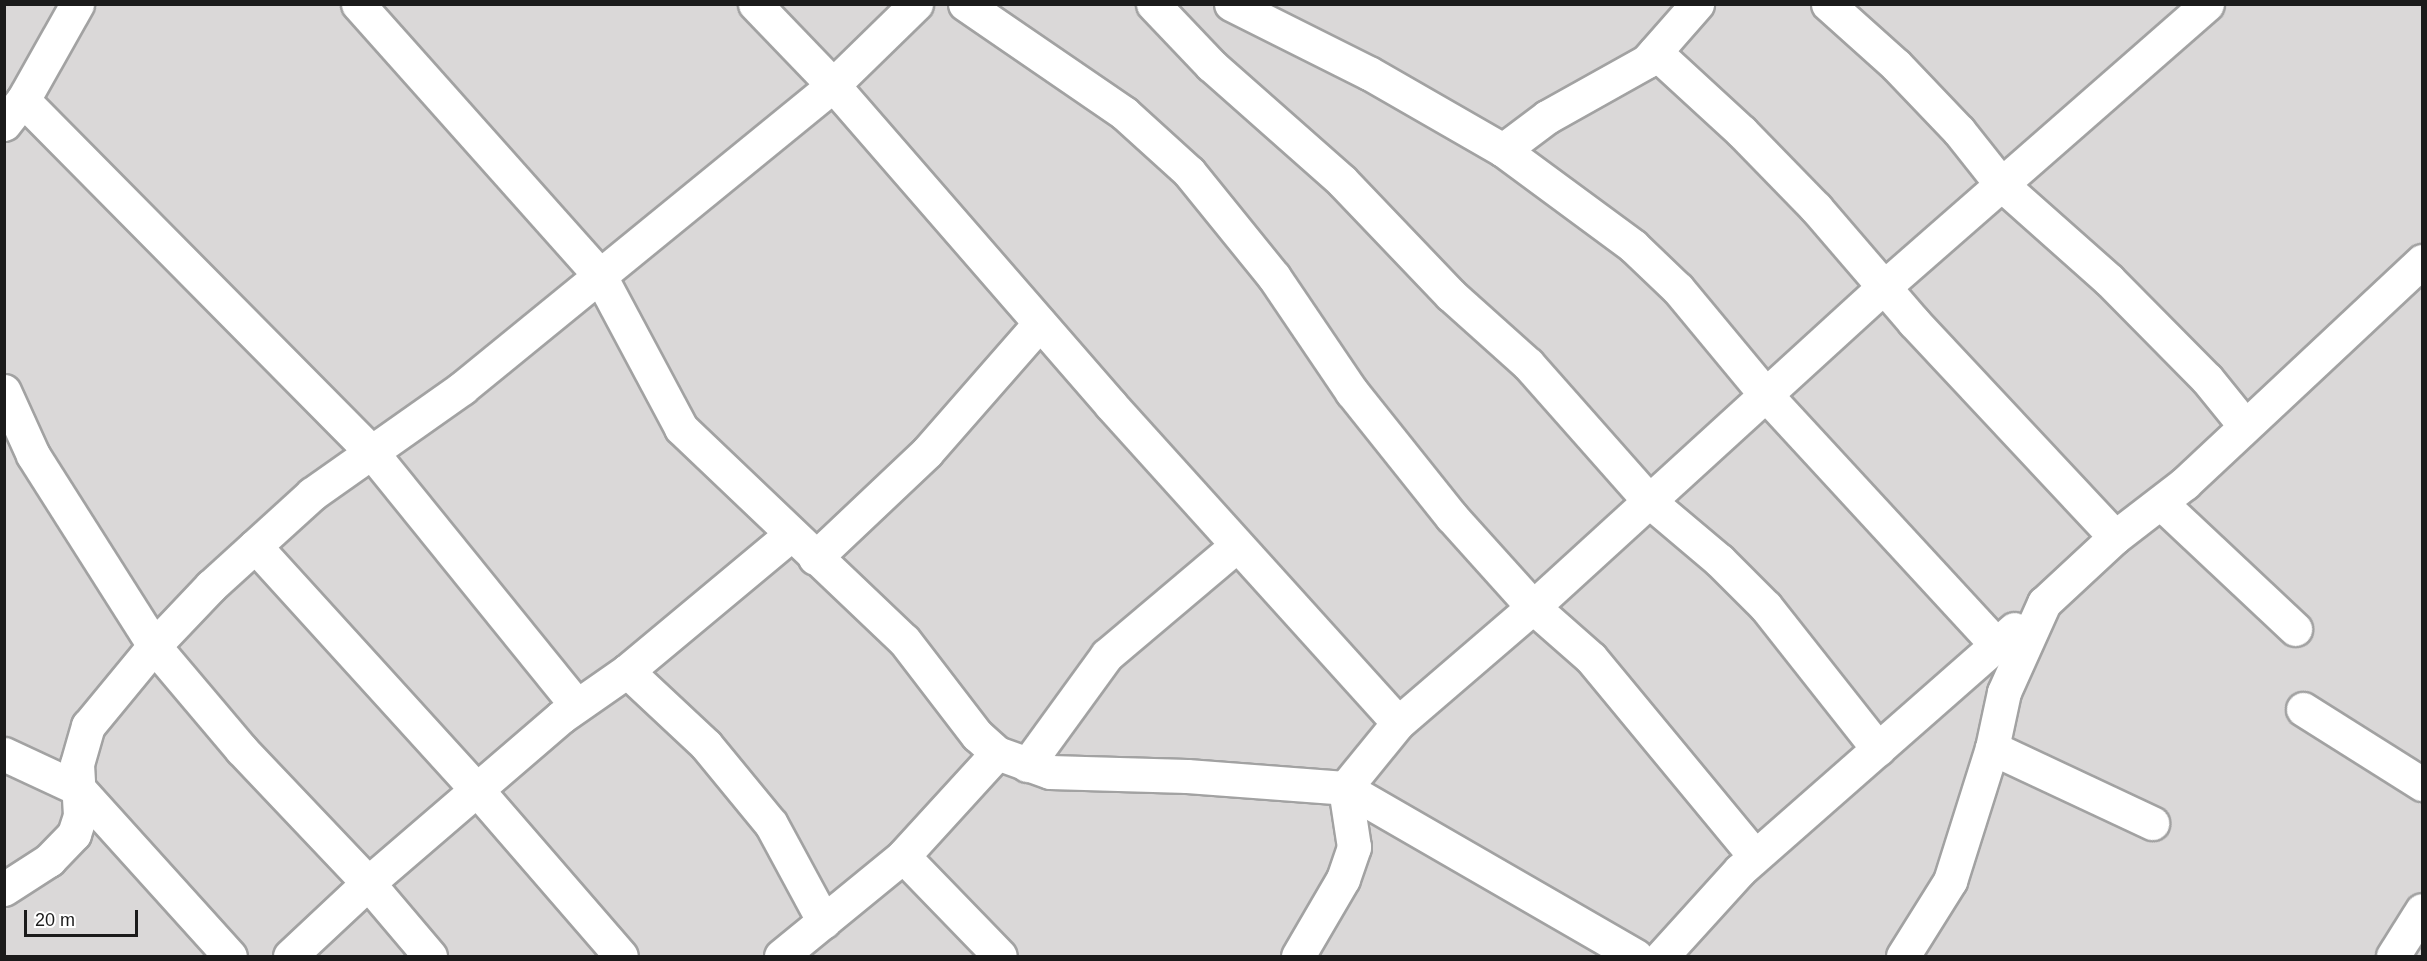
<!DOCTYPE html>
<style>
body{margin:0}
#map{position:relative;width:2427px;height:961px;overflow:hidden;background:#eeeadf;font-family:Helvetica,sans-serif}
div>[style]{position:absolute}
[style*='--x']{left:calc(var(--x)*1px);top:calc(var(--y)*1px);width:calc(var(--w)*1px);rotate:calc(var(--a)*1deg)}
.residential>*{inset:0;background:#dad8d8;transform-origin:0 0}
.roads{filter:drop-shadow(2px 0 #a2a2a2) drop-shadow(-2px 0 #a2a2a2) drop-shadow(0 2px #a2a2a2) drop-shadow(0 -2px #a2a2a2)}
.street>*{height:33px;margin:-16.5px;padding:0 16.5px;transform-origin:16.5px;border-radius:16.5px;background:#fff}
span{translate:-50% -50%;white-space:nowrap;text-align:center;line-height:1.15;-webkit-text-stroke:4.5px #fff;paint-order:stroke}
.frame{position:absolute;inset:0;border:6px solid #1b1b1b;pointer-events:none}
.scale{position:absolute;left:24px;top:910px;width:114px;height:27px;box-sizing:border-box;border:3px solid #1b1b1b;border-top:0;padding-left:8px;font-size:18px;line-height:21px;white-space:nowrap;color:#1b1b1b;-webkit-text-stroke:4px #fff;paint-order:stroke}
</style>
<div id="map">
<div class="residential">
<div style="left:5px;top:5px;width:2417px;height:951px"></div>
</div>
<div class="roads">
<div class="street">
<div style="--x:358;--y:4;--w:364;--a:48.3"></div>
<div style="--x:600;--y:276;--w:172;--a:61.9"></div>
<div style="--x:681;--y:428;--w:308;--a:43.6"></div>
<div style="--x:904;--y:640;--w:120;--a:52.5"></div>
<div style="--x:977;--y:735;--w:27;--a:42"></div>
<div style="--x:997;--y:753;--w:56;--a:19.7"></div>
<div style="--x:1050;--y:772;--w:137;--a:1.7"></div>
<div style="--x:1187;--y:776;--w:158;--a:4.3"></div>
<div style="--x:1345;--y:788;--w:336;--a:30"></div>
<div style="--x:755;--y:4;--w:112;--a:46.1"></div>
<div style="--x:833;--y:85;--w:424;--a:49"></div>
<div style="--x:1111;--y:405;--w:428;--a:47.9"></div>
<div style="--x:965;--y:4;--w:193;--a:34.4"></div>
<div style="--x:1124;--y:113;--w:88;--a:42.2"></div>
<div style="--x:1189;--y:172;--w:135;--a:51"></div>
<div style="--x:1274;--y:277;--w:139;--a:55.9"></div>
<div style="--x:1352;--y:392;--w:159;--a:51.4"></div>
<div style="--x:1451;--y:516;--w:122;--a:48"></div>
<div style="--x:1533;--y:607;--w:77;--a:41.3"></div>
<div style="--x:1591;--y:658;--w:257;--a:50.4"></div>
<div style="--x:1153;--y:4;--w:84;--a:46.4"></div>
<div style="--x:1211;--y:65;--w:175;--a:41.5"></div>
<div style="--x:1342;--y:181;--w:158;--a:46.3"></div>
<div style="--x:1451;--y:295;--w:103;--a:41.9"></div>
<div style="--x:1528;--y:364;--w:183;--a:48.5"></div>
<div style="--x:1649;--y:501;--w:92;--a:40.1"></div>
<div style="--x:1719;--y:560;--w:66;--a:45"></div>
<div style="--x:1766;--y:607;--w:181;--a:51.7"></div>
<div style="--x:1231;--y:4;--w:154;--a:26.6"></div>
<div style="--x:1369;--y:73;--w:155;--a:29.9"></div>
<div style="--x:1503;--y:150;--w:162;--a:36.4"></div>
<div style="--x:1633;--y:246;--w:62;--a:43.7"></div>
<div style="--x:1678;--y:289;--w:138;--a:50.3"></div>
<div style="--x:1766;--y:395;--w:339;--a:47.3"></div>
<div style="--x:1828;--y:4;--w:91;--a:41.9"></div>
<div style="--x:1896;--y:65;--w:91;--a:46.3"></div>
<div style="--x:1959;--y:131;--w:68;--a:51.6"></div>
<div style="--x:2001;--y:184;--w:144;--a:41.6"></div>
<div style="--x:2109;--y:280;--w:139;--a:45.3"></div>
<div style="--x:2207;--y:379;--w:60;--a:51"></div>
<div style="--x:1655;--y:52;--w:118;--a:42.6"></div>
<div style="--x:1742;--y:132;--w:106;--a:45.8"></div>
<div style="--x:1816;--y:208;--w:150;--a:49.3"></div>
<div style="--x:1914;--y:322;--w:294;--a:46.9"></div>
<div style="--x:23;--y:100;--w:498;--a:45.3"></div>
<div style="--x:373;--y:454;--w:323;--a:51"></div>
<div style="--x:4;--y:124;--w:31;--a:-52"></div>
<div style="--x:23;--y:100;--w:110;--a:-60.6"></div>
<div style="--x:1503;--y:150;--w:55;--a:-36.9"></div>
<div style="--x:1547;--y:117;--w:115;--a:-29.2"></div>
<div style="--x:1647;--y:61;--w:76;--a:-48.7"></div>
<div style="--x:4;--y:391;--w:70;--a:65.6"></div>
<div style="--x:33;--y:455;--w:226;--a:57.6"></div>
<div style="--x:154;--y:646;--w:135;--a:49.8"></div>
<div style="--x:241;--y:749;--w:185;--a:46.5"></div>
<div style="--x:368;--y:883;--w:96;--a:49.7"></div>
<div style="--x:2161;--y:503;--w:184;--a:43.2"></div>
<div style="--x:255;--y:546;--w:331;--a:47.7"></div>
<div style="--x:478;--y:791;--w:218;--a:49.1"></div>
<div style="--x:815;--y:558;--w:154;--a:-43.4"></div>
<div style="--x:927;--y:452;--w:171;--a:-48.8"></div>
<div style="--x:627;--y:671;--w:108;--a:43.1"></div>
<div style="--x:706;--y:745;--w:102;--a:50.6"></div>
<div style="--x:771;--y:824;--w:111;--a:61.6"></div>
<div style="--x:2303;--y:709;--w:141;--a:32.2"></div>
<div style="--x:1992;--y:748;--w:177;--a:25.1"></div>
<div style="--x:4;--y:754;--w:83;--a:25"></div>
<div style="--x:79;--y:789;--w:225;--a:47.9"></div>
<div style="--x:1027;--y:765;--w:136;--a:-54"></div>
<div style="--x:1107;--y:655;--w:170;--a:-40.2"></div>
<div style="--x:903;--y:856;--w:139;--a:45.9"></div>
<div style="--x:4;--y:889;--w:54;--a:-32.8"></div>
<div style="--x:49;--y:860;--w:36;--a:-46"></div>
<div style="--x:74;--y:834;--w:20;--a:-72"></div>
<div style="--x:80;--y:815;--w:51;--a:-93.4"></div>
<div style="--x:77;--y:764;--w:40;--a:-74"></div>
<div style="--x:88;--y:726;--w:104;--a:-50.5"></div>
<div style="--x:154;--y:646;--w:83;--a:-46.5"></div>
<div style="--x:211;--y:586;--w:137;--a:-42.3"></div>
<div style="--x:312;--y:494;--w:184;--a:-35.2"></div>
<div style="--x:462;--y:388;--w:479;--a:-39.2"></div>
<div style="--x:833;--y:85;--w:116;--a:-44.3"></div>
<div style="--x:290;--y:956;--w:107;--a:-43.1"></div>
<div style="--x:368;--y:883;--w:255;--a:-40.7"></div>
<div style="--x:561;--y:717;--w:80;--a:-34.9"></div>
<div style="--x:627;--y:671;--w:212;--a:-39.8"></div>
<div style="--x:781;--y:956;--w:158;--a:-39.3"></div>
<div style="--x:903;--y:856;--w:139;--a:-47.6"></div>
<div style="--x:1298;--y:956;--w:89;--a:-59.7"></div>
<div style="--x:1343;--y:879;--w:34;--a:-71"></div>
<div style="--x:1354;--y:847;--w:60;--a:-98.7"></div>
<div style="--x:1345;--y:788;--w:84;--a:-50.8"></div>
<div style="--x:1398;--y:723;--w:178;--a:-40.7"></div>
<div style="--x:1533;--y:607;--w:475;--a:-42.4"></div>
<div style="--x:1884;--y:287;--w:429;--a:-41.2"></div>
<div style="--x:1662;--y:956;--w:116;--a:-47.8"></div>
<div style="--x:1740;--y:870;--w:365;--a:-41.3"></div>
<div style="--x:1903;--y:956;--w:89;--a:-57.9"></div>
<div style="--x:1950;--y:881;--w:139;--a:-72.5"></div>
<div style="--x:1992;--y:748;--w:57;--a:-77.9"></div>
<div style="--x:2004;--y:692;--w:98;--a:-65.8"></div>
<div style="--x:2044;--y:603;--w:97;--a:-42.9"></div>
<div style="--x:2115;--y:537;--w:88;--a:-37.6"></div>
<div style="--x:2185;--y:483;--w:325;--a:-43.1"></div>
<div style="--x:2393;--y:956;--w:54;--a:-57.8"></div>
</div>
</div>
<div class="frame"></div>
<div class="scale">20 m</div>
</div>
